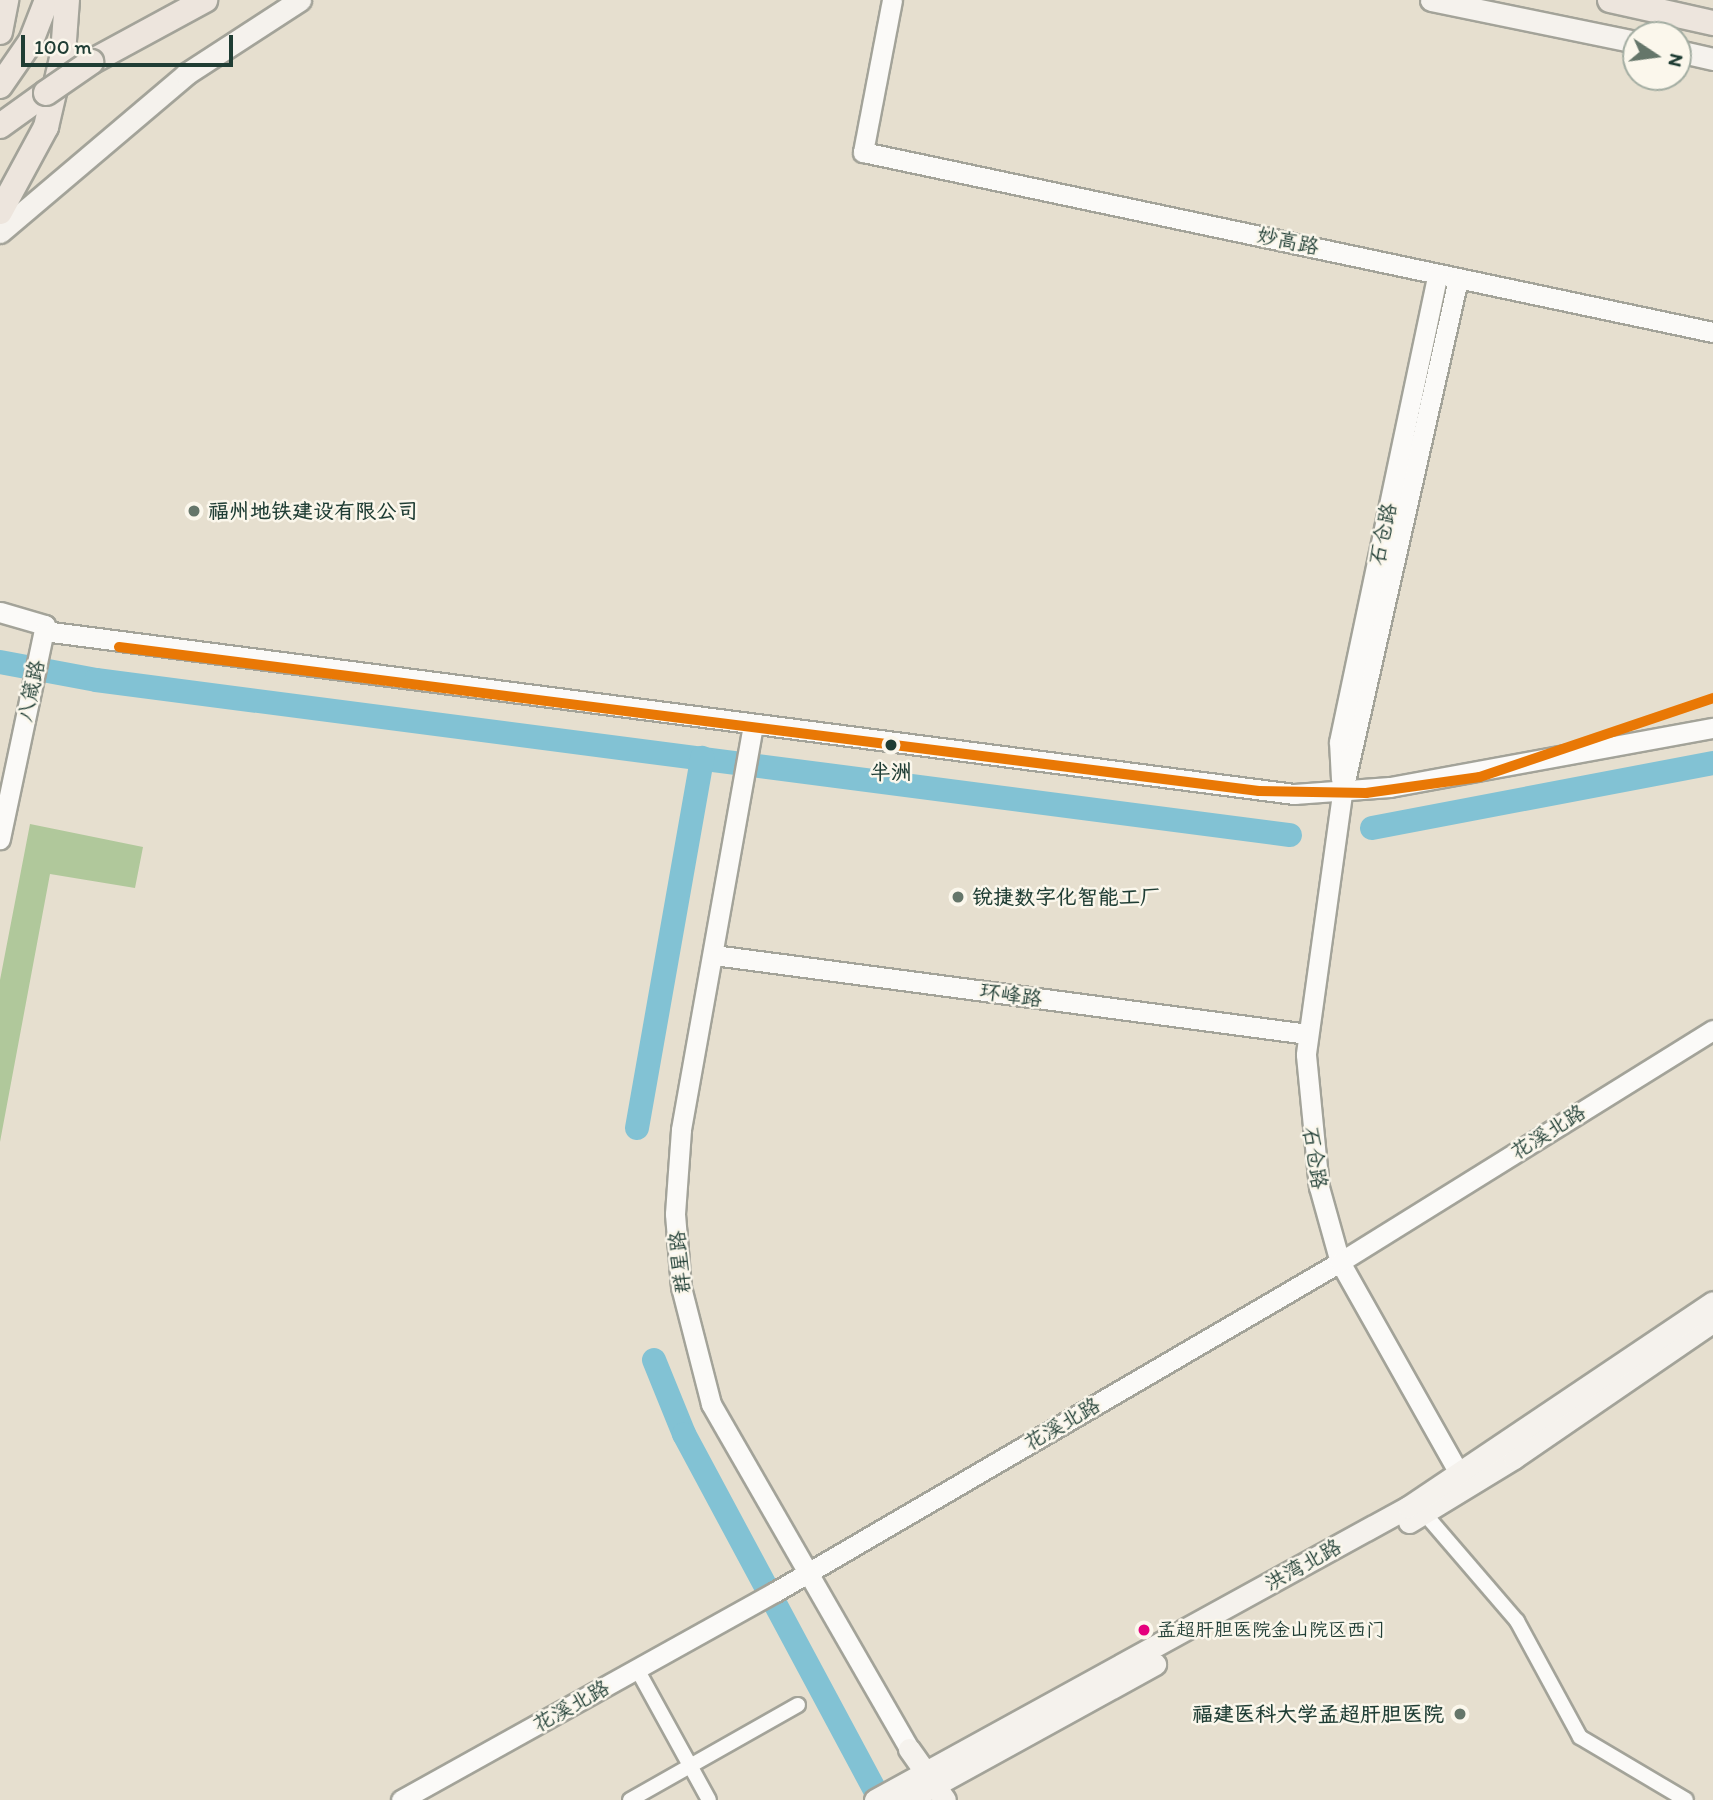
<!DOCTYPE html>
<meta charset="utf-8">
<style>
body{margin:0}
#map{position:relative;width:1713px;height:1800px;overflow:hidden;background:#e6dfcf;font-family:Itim,"LXGW WenKai TC",sans-serif}
div>[style]{position:absolute}
[style*='--x']{left:calc(var(--x)*1px);top:calc(var(--y)*1px);width:calc(var(--w)*1px);rotate:calc(var(--a)*1deg)}
.forest>*{inset:0;background:#b0c89b}
.river>*{height:24px;margin:-12px;padding:0 12px;transform-origin:12px;border-radius:12px;background:#82c2d4}
.roads{filter:drop-shadow(2px 0 #a3a399) drop-shadow(-2px 0 #a3a399) drop-shadow(0 2px #a3a399) drop-shadow(0 -2px #a3a399)}
.minor>*{height:14px;margin:-7px;padding:0 7px;transform-origin:7px;border-radius:7px;background:#fbfaf8}
.tertiary>*{height:19px;margin:-9.5px;padding:0 9.5px;transform-origin:9.5px;border-radius:9.5px;background:#fbfaf8}
.secondary>*{height:21px;margin:-10.5px;padding:0 10.5px;transform-origin:10.5px;border-radius:10.5px;background:#f5f2ed}
.trunk>*{height:24px;margin:-12px;padding:0 12px;transform-origin:12px;border-radius:12px;background:#ede5dd}
.bridges{filter:drop-shadow(2px 0 #a3a399) drop-shadow(-2px 0 #a3a399) drop-shadow(0 2px #a3a399) drop-shadow(0 -2px #a3a399)}
.trunk-bridge>*{height:24px;margin:-12px;padding:0 12px;transform-origin:12px;border-radius:12px;background:#ede5dd}
.metro-1>*{height:10px;margin:-5px;padding:0 5px;transform-origin:5px;border-radius:5px;background:#e97805}
.dots>*{width:19px;height:19px;translate:-50% -50%;box-sizing:border-box;border:4px solid #fbf7ec;border-radius:50%}
span{translate:-50% -50%;white-space:nowrap;text-align:center;line-height:1.15;-webkit-text-stroke:5px #fbf7ec;paint-order:stroke}
.bus-label{font-size:19px;color:#1f3d34}
.left{translate:0 -50%;text-align:left}
.street-label{font-size:21px;color:#1f3d34}
.poi-label{font-size:21px;color:#1f3d34;font-weight:700}
.right{translate:-100% -50%;text-align:right}
.stop-label{font-size:21px;color:#1f3d34;font-weight:700}
.north{position:absolute;left:1622px;top:21px;width:70px;height:70px;box-sizing:border-box;background:#fbf7ec;border:2px solid #a3ada2;border-radius:50%;rotate:103deg;font-size:19px;font-weight:700;line-height:28px;text-align:center;color:#1f3d34}
.north::after{content:'';display:block;margin:auto;width:24px;height:32px;background:#65766a;clip-path:polygon(50% 0,100% 100%,50% 72%,0 100%)}
.scale{position:absolute;left:21px;top:35px;width:212px;height:32px;box-sizing:border-box;border:4px solid #1f3d34;border-top:0;padding-left:9px;font-size:21px;line-height:24px;white-space:nowrap;color:#1f3d34;-webkit-text-stroke:5px #fbf7ec;paint-order:stroke}
</style>
<div id="map">
<div class="forest">
<div style="clip-path:polygon(30px 824px,143px 847px,135px 888px,50px 874px,0 1142px,0 980px)"></div>
</div>
<div class="river">
<div style="--x:0;--y:662;--w:98;--a:10.6"></div>
<div style="--x:96;--y:680;--w:1204;--a:7.4"></div>
<div style="--x:1372;--y:828;--w:347;--a:-10.8"></div>
<div style="--x:637;--y:1128;--w:376;--a:-80"></div>
<div style="--x:654;--y:1360;--w:80;--a:67.9"></div>
<div style="--x:684;--y:1434;--w:415;--a:61.8"></div>
</div>
<div class="roads">
<div class="minor">
<div style="--x:1425;--y:1514;--w:141;--a:49.3"></div>
<div style="--x:1517;--y:1621;--w:132;--a:61.5"></div>
<div style="--x:1580;--y:1737;--w:123;--a:30.7"></div>
<div style="--x:637;--y:1669;--w:149;--a:61.2"></div>
<div style="--x:630;--y:1800;--w:193;--a:-29.5"></div>
</div>
<div class="tertiary">
<div style="--x:892;--y:0;--w:155;--a:100.8"></div>
<div style="--x:863;--y:152;--w:869;--a:11.96"></div>
<div style="--x:1458;--y:279;--w:528;--a:102.69"></div>
<div style="--x:1342;--y:794;--w:263;--a:97.9"></div>
<div style="--x:1306;--y:1055;--w:133;--a:84.4"></div>
<div style="--x:1319;--y:1187;--w:78;--a:74.4"></div>
<div style="--x:1340;--y:1262;--w:255;--a:60.6"></div>
<div style="--x:0;--y:612;--w:47;--a:16.1"></div>
<div style="--x:45;--y:625;--w:219;--a:101.9"></div>
<div style="--x:44;--y:631;--w:1261;--a:7.43"></div>
<div style="--x:1294;--y:794;--w:96;--a:-4.2"></div>
<div style="--x:1390;--y:787;--w:328;--a:-10.4"></div>
<div style="--x:753;--y:725;--w:411;--a:100.1"></div>
<div style="--x:681;--y:1130;--w:84;--a:94.1"></div>
<div style="--x:675;--y:1214;--w:73;--a:85.3"></div>
<div style="--x:681;--y:1287;--w:121;--a:75.6"></div>
<div style="--x:711;--y:1404;--w:398;--a:60.1"></div>
<div style="--x:1341;--y:779;--w:37;--a:-93"></div>
<div style="--x:1339;--y:742;--w:478;--a:-78.1"></div>
<div style="--x:714;--y:955;--w:599;--a:7.58"></div>
<div style="--x:401;--y:1800;--w:428;--a:-29.1"></div>
<div style="--x:775;--y:1592;--w:654;--a:-30.29"></div>
<div style="--x:1340;--y:1262;--w:439;--a:-31.9"></div>
</div>
<div class="secondary">
<div style="--x:1431;--y:0;--w:209;--a:11.6"></div>
<div style="--x:1678;--y:51;--w:36;--a:13"></div>
<div style="--x:0;--y:232;--w:244;--a:-40.3"></div>
<div style="--x:186;--y:74;--w:136;--a:-33"></div>
<div style="--x:1409;--y:1522;--w:123;--a:-31.4"></div>
<div style="--x:1514;--y:1458;--w:242;--a:-34.5"></div>
<div style="--x:909;--y:1749;--w:62;--a:54.8"></div>
<div style="--x:875;--y:1800;--w:608;--a:-28.8"></div>
<div style="--x:1408;--y:1507;--w:367;--a:-33.9"></div>
<div style="--x:908;--y:1800;--w:282;--a:-28.8"></div>
</div>
<div class="trunk">
<div style="--x:1610;--y:0;--w:106;--a:12.6"></div>
<div style="--x:0;--y:32;--w:33;--a:-79"></div>
<div style="--x:91;--y:62;--w:130;--a:-28.5"></div>
<div style="--x:0;--y:86;--w:55;--a:-55.4"></div>
<div style="--x:31;--y:41;--w:44;--a:-68.7"></div>
<div style="--x:0;--y:126;--w:57;--a:-35.7"></div>
<div style="--x:0;--y:212;--w:97;--a:-61.6"></div>
<div style="--x:46;--y:127;--w:75;--a:-76.9"></div>
<div style="--x:63;--y:54;--w:54;--a:-85.8"></div>
</div>
</div>
<div class="bridges">
<div class="trunk-bridge">
<div style="--x:46;--y:93;--w:55;--a:-34.6"></div>
</div>
</div>
<div class="metro-1">
<div style="--x:119;--y:647;--w:1149;--a:7.2"></div>
<div style="--x:1259;--y:791;--w:107;--a:1.1"></div>
<div style="--x:1366;--y:793;--w:115;--a:-8"></div>
<div style="--x:1480;--y:777;--w:246;--a:-18.7"></div>
</div>
<div class="dots">
<div style="left:194px;top:511px;background:#65766a"></div>
<div style="left:891px;top:745px;background:#1f3d34"></div>
<div style="left:958px;top:897px;background:#65766a"></div>
<div style="left:1144px;top:1630px;background:#e5007d"></div>
<div style="left:1460px;top:1714px;background:#65766a"></div>
</div>
<div class="bus-label">
<span class="left" style="left:1157px;top:1630px">孟超肝胆医院金山院区西门</span>
</div>
<div class="street-label">
<span style="left:1288px;top:241px;rotate:12deg">妙高路</span>
<span style="left:1383px;top:534px;rotate:-78deg">石仓路</span>
<span style="left:31px;top:691px;rotate:-78deg">八箴路</span>
<span style="left:1011px;top:995px;rotate:8deg">环峰路</span>
<span style="left:1548px;top:1132px;rotate:-32deg">花溪北路</span>
<span style="left:1315px;top:1158px;rotate:81deg">石仓路</span>
<span style="left:680px;top:1262px;rotate:-96deg">群星路</span>
<span style="left:1062px;top:1424px;rotate:-30deg">花溪北路</span>
<span style="left:1303px;top:1565px;rotate:-29deg">洪湾北路</span>
<span style="left:571px;top:1706px;rotate:-29deg">花溪北路</span>
</div>
<div class="poi-label">
<span class="left" style="left:208px;top:511px">福州地铁建设有限公司</span>
<span class="left" style="left:972px;top:897px">锐捷数字化智能工厂</span>
<span class="right" style="left:1444px;top:1714px">福建医科大学孟超肝胆医院</span>
</div>
<div class="stop-label">
<span style="left:891px;top:772px">半洲</span>
</div>
<div class="north">N</div>
<div class="scale">100 m</div>
</div>
